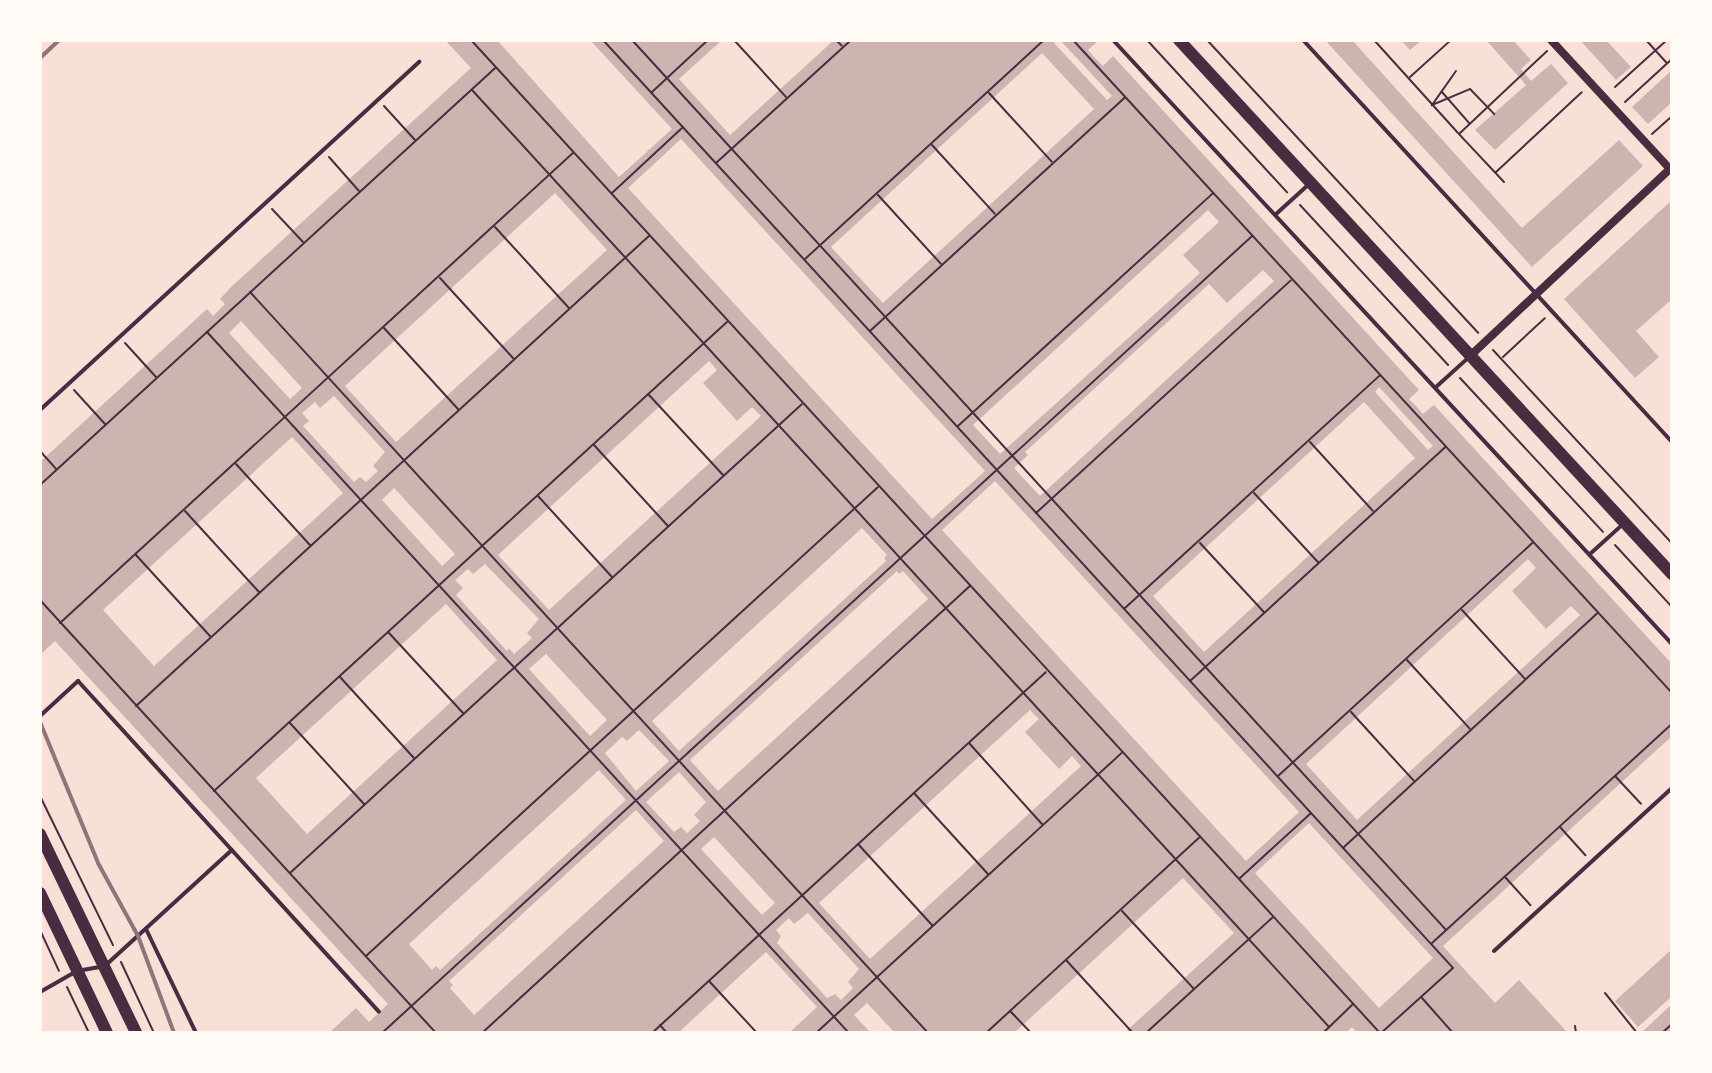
<!DOCTYPE html>
<style>
body{margin:0}
#map{position:relative;width:1712px;height:1073px;overflow:hidden;background:#f7e1d7;font-family:"Asap Condensed",sans-serif}
div>[style]{position:absolute}
[style*='--x']{left:calc(var(--x)*1px);top:calc(var(--y)*1px);width:calc(var(--w)*1px);rotate:calc(var(--a)*1deg)}
.building>*{inset:0;background:#ccb4b1}
.path>*{height:2px;margin:-1px;padding:0 1px;transform-origin:1px;border-radius:1px;background:#4a2c40}
.service>*{height:4px;margin:-2px;padding:0 2px;transform-origin:2px;border-radius:2px;background:#4a2c40}
.minor>*{height:8px;margin:-4px;padding:0 4px;transform-origin:4px;border-radius:4px;background:#4a2c40}
.secondary>*{height:12px;margin:-6px;padding:0 6px;transform-origin:6px;border-radius:6px;background:#4a2c40}
.rail>*{height:4px;margin:-2px;padding:0 2px;transform-origin:2px;border-radius:2px;background:#8f747c}
span{translate:-50% -50%;white-space:nowrap;text-align:center;line-height:1.15;-webkit-text-stroke:6px #fffaf5;paint-order:stroke}
.frame{position:absolute;inset:0;border:42px solid #fffaf5;pointer-events:none}
</style>
<div id="map">
<div class="building">
<div style="clip-path:polygon(evenodd,445px 40px,497px 40px,619px 177px,672px 129px,590px 40px,722px 40px,679px 79px,730px 135px,834px 40px,1057px 40px,1054px 43px,1107px 100px,1112px 96px,1060px 40px,1099px 40px,1088px 50px,1095px 58px,1103px 66px,1113px 56px,1419px 390px,1409px 399px,1416px 406px,1423px 414px,1434px 405px,1672px 664px,1672px 736px,1443px 946px,1495px 1003px,1519px 980px,1568px 1033px,1357px 1033px,1352px 1027px,1346px 1033px,1124px 1033px,1234px 933px,1183px 878px,1014px 1033px,895px 1033px,867px 1003px,854px 1015px,871px 1033px,789px 1033px,817px 1007px,766px 952px,678px 1033px,329px 1033px,356px 1008px,369px 1022px,388px 1004px,55px 641px,40px 655px,40px 462px,207px 309px,213px 316px,225px 304px,220px 299px,231px 287px,471px 68px,445px 40px,1042px 53px,1094px 109px,883px 303px,831px 247px,1042px 53px,445px 40px,681px 139px,985px 471px,932px 519px,628px 188px,681px 139px,445px 40px,555px 193px,607px 250px,396px 442px,345px 386px,555px 193px,445px 40px,1208px 210px,1219px 222px,1183px 255px,1200px 273px,1000px 454px,973px 425px,1208px 210px,445px 40px,1263px 270px,1274px 281px,1040px 496px,1014px 468px,1028px 455px,1025px 452px,1209px 284px,1227px 303px,1263px 270px,445px 40px,241px 321px,302px 388px,290px 399px,229px 333px,241px 321px,445px 40px,709px 361px,717px 370px,703px 383px,737px 421px,752px 407px,761px 416px,549px 610px,498px 555px,709px 361px,445px 40px,1379px 387px,1433px 446px,1428px 450px,1375px 392px,1379px 387px,445px 40px,334px 396px,385px 452px,373px 466px,378px 471px,366px 482px,360px 477px,354px 482px,303px 426px,309px 421px,302px 413px,315px 402px,320px 408px,334px 396px,445px 40px,1364px 402px,1415px 458px,1204px 652px,1153px 596px,1364px 402px,445px 40px,292px 437px,343px 493px,154px 666px,103px 610px,292px 437px,445px 40px,995px 481px,1299px 812px,1246px 861px,942px 530px,995px 481px,445px 40px,394px 488px,455px 554px,442px 566px,382px 500px,394px 488px,445px 40px,862px 528px,887px 555px,884px 558px,886px 561px,679px 751px,652px 721px,862px 528px,445px 40px,1528px 559px,1536px 568px,1512px 591px,1546px 629px,1571px 606px,1580px 615px,1357px 820px,1306px 764px,1528px 559px,445px 40px,485px 564px,539px 619px,527px 633px,532px 638px,514px 654px,509px 648px,507px 651px,456px 595px,463px 588px,455px 580px,468px 569px,473px 574px,485px 564px,445px 40px,897px 571px,899px 574px,903px 571px,928px 599px,718px 791px,690px 760px,897px 571px,445px 40px,446px 604px,497px 660px,307px 834px,256px 778px,446px 604px,445px 40px,546px 654px,607px 720px,590px 736px,529px 669px,546px 654px,445px 40px,1030px 710px,1039px 719px,1025px 732px,1059px 769px,1072px 756px,1081px 766px,870px 959px,819px 903px,1030px 710px,445px 40px,639px 730px,669px 761px,636px 791px,605px 753px,622px 737px,627px 741px,639px 730px,445px 40px,599px 770px,626px 800px,440px 970px,436px 966px,432px 970px,409px 944px,599px 770px,445px 40px,679px 772px,706px 802px,694px 815px,700px 821px,687px 833px,681px 827px,674px 832px,646px 802px,679px 772px,445px 40px,636px 810px,664px 841px,474px 1015px,450px 988px,453px 985px,449px 981px,636px 810px,445px 40px,1309px 823px,1433px 958px,1379px 1008px,1255px 873px,1309px 823px,445px 40px,714px 837px,775px 903px,762px 915px,701px 849px,714px 837px,445px 40px,808px 913px,859px 969px,848px 982px,853px 988px,841px 1000px,835px 994px,827px 998px,777px 943px,781px 936px,776px 930px,789px 918px,794px 924px,808px 913px)"></div>
<div style="clip-path:polygon(1325px 40px,1352px 40px,1522px 228px,1619px 140px,1643px 166px,1532px 267px)"></div>
<div style="clip-path:polygon(1401px 40px,1422px 40px,1410px 50px)"></div>
<div style="clip-path:polygon(1486px 40px,1513px 40px,1531px 60px,1521px 69px,1531px 81px,1551px 64px,1568px 83px,1495px 150px,1475px 130px,1526px 85px)"></div>
<div style="clip-path:polygon(1580px 40px,1606px 40px,1631px 67px,1616px 80px)"></div>
<div style="clip-path:polygon(1672px 70px,1672px 102px,1648px 124px,1632px 107px)"></div>
<div style="clip-path:polygon(1672px 200px,1672px 299px,1636px 331px,1659px 357px,1635px 378px,1564px 299px)"></div>
<div style="clip-path:polygon(1672px 949px,1672px 996px,1638px 1027px,1615px 1001px)"></div>
<div style="clip-path:polygon(1672px 1004px,1672px 1033px,1641px 1033px)"></div>
</div>
<div class="path">
<div style="--x:471;--y:40;--w:1346;--a:47.53"></div>
<div style="--x:603;--y:40;--w:1258;--a:47.51"></div>
<div style="--x:1453;--y:968;--w:97;--a:137.9"></div>
<div style="--x:632;--y:40;--w:1206;--a:47.55"></div>
<div style="--x:734;--y:40;--w:77;--a:47.6"></div>
<div style="--x:836;--y:40;--w:8;--a:45"></div>
<div style="--x:1073;--y:40;--w:886;--a:47.47"></div>
<div style="--x:1147;--y:40;--w:207;--a:47.4"></div>
<div style="--x:1207;--y:40;--w:399;--a:47.2"></div>
<div style="--x:1374;--y:40;--w:125;--a:47.9"></div>
<div style="--x:1646;--y:40;--w:31;--a:48"></div>
<div style="--x:1456;--y:71;--w:42;--a:125.2"></div>
<div style="--x:1432;--y:105;--w:41;--a:-22.8"></div>
<div style="--x:1470;--y:89;--w:35;--a:46"></div>
<div style="--x:1410;--y:77;--w:55;--a:-42.1"></div>
<div style="--x:1615;--y:87;--w:70;--a:-42.1"></div>
<div style="--x:472;--y:90;--w:1270;--a:47.55"></div>
<div style="--x:652;--y:92;--w:76;--a:-42.9"></div>
<div style="--x:1442;--y:92;--w:41;--a:48.9"></div>
<div style="--x:989;--y:93;--w:93;--a:47.6"></div>
<div style="--x:1625;--y:102;--w:64;--a:-42.5"></div>
<div style="--x:384;--y:106;--w:46;--a:47.6"></div>
<div style="--x:1652;--y:134;--w:27;--a:-42"></div>
<div style="--x:932;--y:145;--w:93;--a:47.6"></div>
<div style="--x:329;--y:157;--w:45;--a:48.6"></div>
<div style="--x:716;--y:163;--w:183;--a:-42.3"></div>
<div style="--x:1496;--y:172;--w:117;--a:-42.9"></div>
<div style="--x:1504;--y:182;--w:66;--a:-133.2"></div>
<div style="--x:1459;--y:134;--w:121;--a:-43.3"></div>
<div style="--x:612;--y:193;--w:97;--a:-42.9"></div>
<div style="--x:878;--y:195;--w:93;--a:47.6"></div>
<div style="--x:1300;--y:205;--w:218;--a:47.2"></div>
<div style="--x:272;--y:209;--w:45;--a:46.8"></div>
<div style="--x:495;--y:227;--w:110;--a:47.6"></div>
<div style="--x:805;--y:259;--w:324;--a:-42.5"></div>
<div style="--x:440;--y:278;--w:110;--a:47.6"></div>
<div style="--x:250;--y:292;--w:1004;--a:47.54"></div>
<div style="--x:384;--y:328;--w:110;--a:47.6"></div>
<div style="--x:870;--y:331;--w:345;--a:-42.5"></div>
<div style="--x:207;--y:332;--w:951;--a:47.52"></div>
<div style="--x:125;--y:343;--w:46;--a:47.6"></div>
<div style="--x:1493;--y:350;--w:263;--a:47.2"></div>
<div style="--x:1503;--y:357;--w:57;--a:-42.9"></div>
<div style="--x:1460;--y:378;--w:210;--a:47.1"></div>
<div style="--x:74;--y:390;--w:46;--a:47.6"></div>
<div style="--x:649;--y:395;--w:109;--a:47.2"></div>
<div style="--x:958;--y:426;--w:345;--a:-42.4"></div>
<div style="--x:1310;--y:442;--w:93;--a:47.6"></div>
<div style="--x:594;--y:445;--w:110;--a:47.6"></div>
<div style="--x:40;--y:451;--w:24;--a:48"></div>
<div style="--x:236;--y:464;--w:110;--a:47.6"></div>
<div style="--x:40;--y:485;--w:617;--a:-42.5"></div>
<div style="--x:1254;--y:493;--w:94;--a:47.2"></div>
<div style="--x:538;--y:496;--w:110;--a:47.6"></div>
<div style="--x:185;--y:511;--w:110;--a:47.6"></div>
<div style="--x:1036;--y:513;--w:345;--a:-42.4"></div>
<div style="--x:1200;--y:543;--w:94;--a:47.2"></div>
<div style="--x:1615;--y:545;--w:84;--a:47.4"></div>
<div style="--x:136;--y:555;--w:110;--a:47.6"></div>
<div style="--x:40;--y:600;--w:587;--a:47.56"></div>
<div style="--x:1125;--y:608;--w:345;--a:-42.4"></div>
<div style="--x:1462;--y:610;--w:93;--a:47.6"></div>
<div style="--x:60;--y:623;--w:696;--a:-42.5"></div>
<div style="--x:389;--y:633;--w:109;--a:47.2"></div>
<div style="--x:1407;--y:660;--w:93;--a:47.6"></div>
<div style="--x:340;--y:677;--w:110;--a:47.6"></div>
<div style="--x:1190;--y:681;--w:346;--a:-42.5"></div>
<div style="--x:136;--y:706;--w:696;--a:-42.5"></div>
<div style="--x:1351;--y:712;--w:93;--a:47.6"></div>
<div style="--x:290;--y:723;--w:110;--a:47.6"></div>
<div style="--x:969;--y:743;--w:109;--a:48"></div>
<div style="--x:1278;--y:776;--w:346;--a:-42.5"></div>
<div style="--x:1615;--y:776;--w:38;--a:47"></div>
<div style="--x:214;--y:791;--w:695;--a:-42.43"></div>
<div style="--x:914;--y:793;--w:110;--a:47.6"></div>
<div style="--x:40;--y:796;--w:166;--a:63.9"></div>
<div style="--x:1560;--y:827;--w:38;--a:48"></div>
<div style="--x:858;--y:844;--w:110;--a:47.6"></div>
<div style="--x:1344;--y:847;--w:345;--a:-42.7"></div>
<div style="--x:290;--y:873;--w:694;--a:-42.49"></div>
<div style="--x:1505;--y:877;--w:38;--a:48"></div>
<div style="--x:1240;--y:878;--w:96;--a:-42.5"></div>
<div style="--x:1122;--y:911;--w:105;--a:47.3"></div>
<div style="--x:40;--y:930;--w:45;--a:65.1"></div>
<div style="--x:1432;--y:943;--w:325;--a:-42.4"></div>
<div style="--x:366;--y:956;--w:694;--a:-42.49"></div>
<div style="--x:1066;--y:960;--w:99;--a:47.5"></div>
<div style="--x:121;--y:962;--w:78;--a:65.1"></div>
<div style="--x:709;--y:981;--w:71;--a:47.3"></div>
<div style="--x:67;--y:987;--w:51;--a:64.4"></div>
<div style="--x:1605;--y:993;--w:51;--a:51.3"></div>
<div style="--x:1422;--y:998;--w:47;--a:48.5"></div>
<div style="--x:1010;--y:1011;--w:30;--a:46"></div>
<div style="--x:660;--y:1025;--w:11;--a:49"></div>
<div style="--x:1575;--y:1026;--w:7;--a:82"></div>
<div style="--x:382;--y:1033;--w:1180;--a:-42.49"></div>
<div style="--x:482;--y:1033;--w:662;--a:-42.49"></div>
<div style="--x:652;--y:1033;--w:534;--a:-42.5"></div>
<div style="--x:816;--y:1033;--w:415;--a:-42.5"></div>
<div style="--x:986;--y:1033;--w:290;--a:-42.5"></div>
<div style="--x:1146;--y:1033;--w:171;--a:-42.4"></div>
<div style="--x:1323;--y:1033;--w:42;--a:-44"></div>
<div style="--x:1662;--y:1033;--w:13;--a:-42"></div>
</div>
<div class="service">
<div style="--x:1113;--y:40;--w:823;--a:47.22"></div>
<div style="--x:1303;--y:40;--w:546;--a:47.45"></div>
<div style="--x:1275;--y:215;--w:45;--a:-42.3"></div>
<div style="--x:1436;--y:387;--w:43;--a:-42.2"></div>
<div style="--x:40;--y:410;--w:515;--a:-42.56"></div>
<div style="--x:1590;--y:554;--w:43;--a:-42.2"></div>
<div style="--x:40;--y:716;--w:52;--a:-42.6"></div>
<div style="--x:78;--y:681;--w:447;--a:47.7"></div>
<div style="--x:146;--y:929;--w:115;--a:64.3"></div>
<div style="--x:1494;--y:951;--w:241;--a:-42.5"></div>
<div style="--x:107;--y:964;--w:169;--a:-42.4"></div>
<div style="--x:40;--y:992;--w:43;--a:-29.6"></div>
<div style="--x:77;--y:971;--w:23;--a:-10"></div>
</div>
<div class="minor">
<div style="--x:1551;--y:40;--w:176;--a:47.3"></div>
<div style="--x:1470;--y:356;--w:277;--a:-43.1"></div>
</div>
<div class="secondary">
<div style="--x:1179;--y:40;--w:727;--a:47.29"></div>
<div style="--x:40;--y:834;--w:221;--a:64.2"></div>
<div style="--x:40;--y:893;--w:155;--a:64.4"></div>
</div>
<div class="rail">
<div style="--x:40;--y:58;--w:26;--a:-43"></div>
<div style="--x:40;--y:722;--w:152;--a:67.6"></div>
<div style="--x:98;--y:863;--w:83;--a:61.3"></div>
<div style="--x:138;--y:936;--w:103;--a:69.6"></div>
</div>
<div class="frame"></div>
</div>
